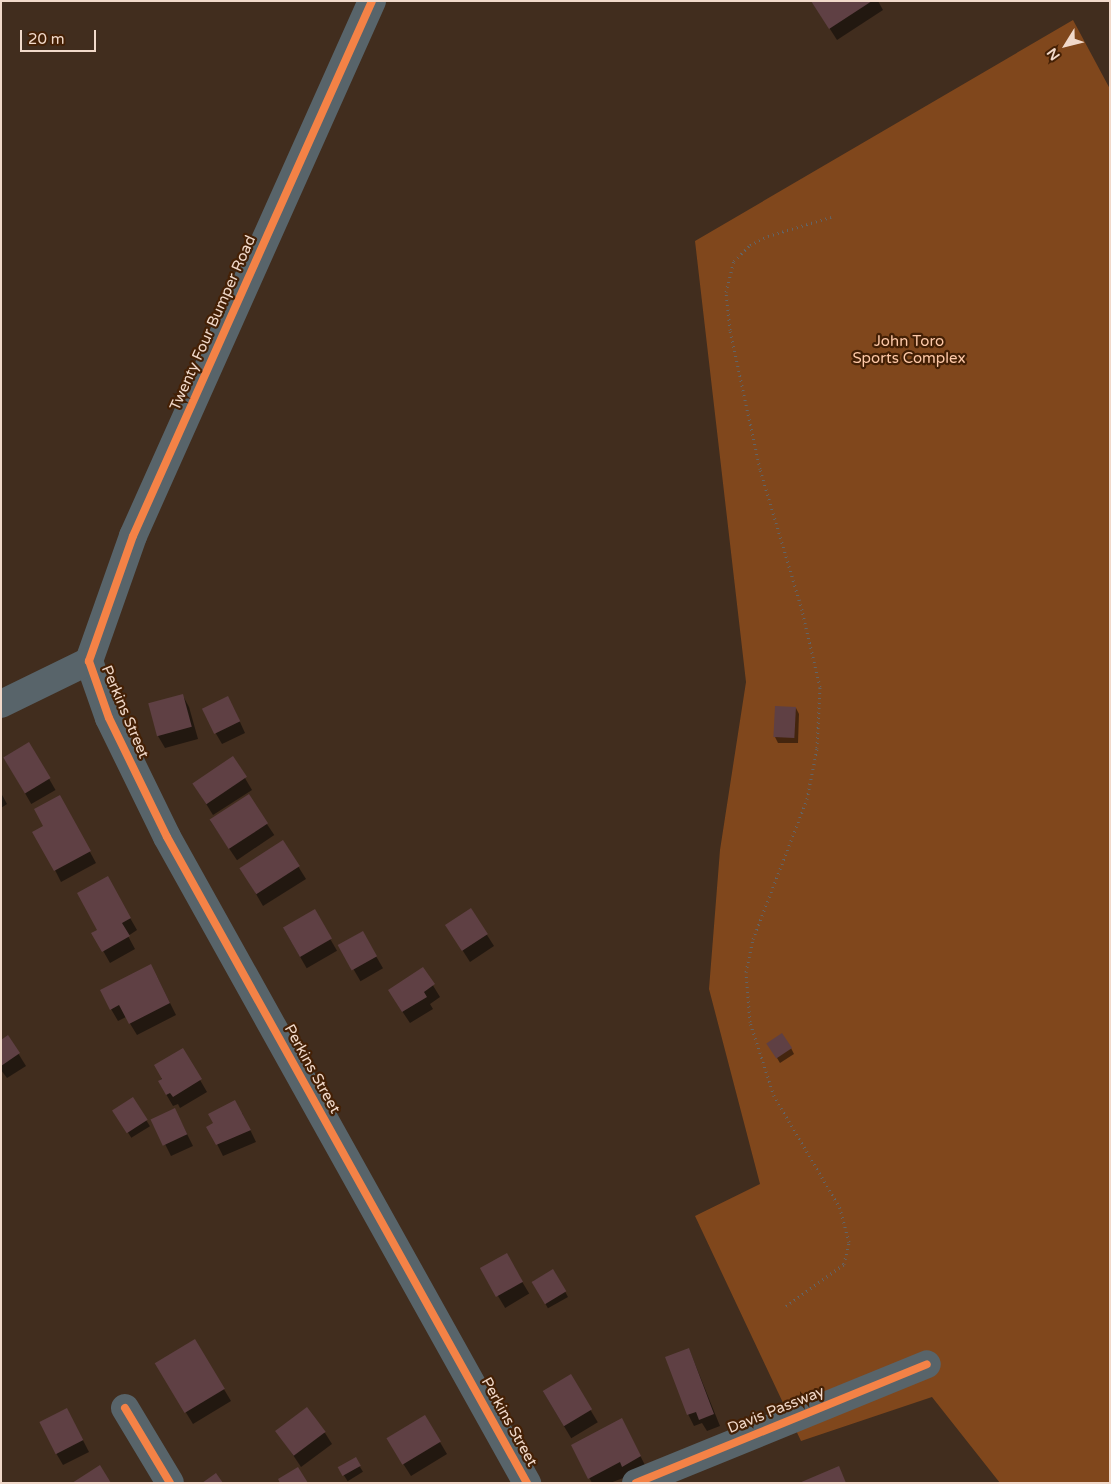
<!DOCTYPE html>
<style>
body{margin:0}
#map{position:relative;width:1111px;height:1484px;overflow:hidden;background:#412d1e;font-family:"Varela Round",sans-serif}
div>[style]{position:absolute}
[style*='--x']{left:calc(var(--x)*1px);top:calc(var(--y)*1px);width:calc(var(--w)*1px);rotate:calc(var(--a)*1deg)}
.green>*{inset:0;background:#80471c}
.shadow>*{inset:0;background:#0007;transform-origin:0 0}
.building>*{inset:0;background:#5f4044;transform-origin:0 0}
.path>*{height:3px;margin-top:-1.5px;transform-origin:0;background:repeating-linear-gradient(90deg,#626465 0 1px,transparent 0 5px)}
.minor>*{height:28px;margin:-14px;padding:0 14px;transform-origin:14px;border-radius:14px;background:#58646a}
.cycleway>*{height:8px;margin:-4px;padding:0 4px;transform-origin:4px;border-radius:4px;background:#f48246}
span{translate:-50% -50%;white-space:nowrap;text-align:center;line-height:1.15;-webkit-text-stroke:4.5px #442005;paint-order:stroke}
.street-label{font-size:15px;color:#f1d9ca}
.park-label{font-size:15px;color:#fec9a8}
.frame{position:absolute;inset:0;border:2px solid #f1d9ca;pointer-events:none}
.north{position:absolute;left:1041px;top:20px;width:50px;height:50px;-webkit-text-stroke:4px #442005;paint-order:stroke;rotate:234deg;font-size:14px;font-weight:700;line-height:20px;text-align:center;color:#f1d9ca}
.north::after{content:'';display:block;margin:auto;width:18px;height:22px;background:#f1d9ca;clip-path:polygon(50% 0,100% 100%,50% 72%,0 100%)}
.scale{position:absolute;left:20px;top:30px;width:76px;height:22px;box-sizing:border-box;border:2px solid #f1d9ca;border-top:0;padding-left:6px;font-size:15px;line-height:18px;white-space:nowrap;color:#f1d9ca;-webkit-text-stroke:4px #442005;paint-order:stroke}
</style>
<div id="map">
<div class="green">
<div style="clip-path:polygon(1073px 20px,1110px 89px,1110px 1483px,1000px 1483px,932px 1397px,801px 1441px,695px 1216px,760px 1184px,709px 989px,720px 850px,746px 682px,695px 241px)"></div>
</div>
<div class="shadow">
<div style="clip-path:polygon(812px 1px,878px 1px,883px 10px,837px 40px)"></div>
<div style="clip-path:polygon(183px 696px,189px 707px,198px 739px,165px 748px,158px 736px)"></div>
<div style="clip-path:polygon(776px 708px,796px 708px,799px 714px,798px 743px,778px 743px,775px 737px)"></div>
<div style="clip-path:polygon(234px 709px,245px 733px,222px 744px,215px 732px)"></div>
<div style="left:29px;top:744px;width:53px;height:28px;rotate:60deg"></div>
<div style="clip-path:polygon(233px 758px,252px 790px,213px 815px,200px 794px)"></div>
<div style="clip-path:polygon(1px 793px,7px 804px,1px 808px)"></div>
<div style="left:248px;top:796px;width:47px;height:45px;rotate:56deg"></div>
<div style="clip-path:polygon(66px 808px,96px 863px,61px 882px,55px 870px,45px 827px)"></div>
<div style="clip-path:polygon(283px 842px,306px 879px,263px 906px,248px 880px)"></div>
<div style="clip-path:polygon(107px 878px,137px 930px,128px 936px,135px 949px,110px 963px,93px 933px,99px 930px)"></div>
<div style="left:314px;top:911px;width:46px;height:35px;rotate:60deg"></div>
<div style="left:362px;top:932px;width:42px;height:26px;rotate:60deg"></div>
<div style="clip-path:polygon(487px 935px,494px 946px,470px 962px,454px 937px)"></div>
<div style="clip-path:polygon(423px 969px,440px 997px,430px 1004px,433px 1009px,410px 1023px,396px 1002px)"></div>
<div style="clip-path:polygon(157px 977px,176px 1015px,137px 1035px,126px 1017px,118px 1021px,111px 1009px)"></div>
<div style="clip-path:polygon(8px 1037px,26px 1066px,7px 1078px,1px 1070px,1px 1041px)"></div>
<div style="clip-path:polygon(768px 1043px,791px 1048px,794px 1054px,780px 1063px)"></div>
<div style="clip-path:polygon(182px 1049px,207px 1092px,180px 1108px,178px 1104px,173px 1106px,159px 1082px)"></div>
<div style="left:133px;top:1099px;width:32px;height:22px;rotate:58deg"></div>
<div style="clip-path:polygon(242px 1113px,256px 1142px,223px 1156px,217px 1144px)"></div>
<div style="clip-path:polygon(153px 1120px,181px 1122px,193px 1146px,171px 1156px)"></div>
<div style="left:506px;top:1255px;width:45px;height:28px;rotate:59deg"></div>
<div style="left:553px;top:1270px;width:31px;height:23px;rotate:61deg"></div>
<div style="clip-path:polygon(195px 1341px,231px 1401px,193px 1424px,163px 1375px)"></div>
<div style="clip-path:polygon(689px 1349px,720px 1426px,707px 1431px,702px 1423px,694px 1426px,688px 1414px)"></div>
<div style="left:570px;top:1376px;width:54px;height:31px;rotate:59deg"></div>
<div style="clip-path:polygon(425px 1417px,447px 1454px,411px 1476px,393px 1448px)"></div>
<div style="clip-path:polygon(73px 1421px,89px 1452px,63px 1465px,56px 1453px)"></div>
<div style="clip-path:polygon(277px 1431px,325px 1433px,332px 1444px,301px 1467px)"></div>
<div style="clip-path:polygon(628px 1432px,647px 1469px,610px 1483px,592px 1483px,572px 1445px)"></div>
<div style="left:355px;top:1459px;width:15px;height:18px;rotate:58deg"></div>
</div>
<div class="building">
<div style="clip-path:polygon(811px 1px,872px 1px,829px 29px)"></div>
<div style="left:183px;top:694px;width:34px;height:36px;rotate:75deg"></div>
<div style="left:228px;top:696px;width:28px;height:29px;rotate:64deg"></div>
<div style="left:775px;top:706px;width:21px;height:31px;rotate:3deg"></div>
<div style="left:29px;top:742px;width:42px;height:30px;rotate:59deg"></div>
<div style="left:233px;top:756px;width:25px;height:49px;rotate:56deg"></div>
<div style="left:249px;top:794px;width:35px;height:47px;rotate:57deg"></div>
<div style="clip-path:polygon(60px 795px,91px 851px,54px 871px,32px 832px,43px 826px,34px 809px)"></div>
<div style="left:283px;top:840px;width:31px;height:52px;rotate:57deg"></div>
<div style="clip-path:polygon(108px 876px,131px 918px,122px 923px,130px 936px,102px 952px,91px 933px,97px 930px,77px 893px)"></div>
<div style="left:471px;top:908px;width:31px;height:31px;rotate:57deg"></div>
<div style="left:315px;top:909px;width:34px;height:37px;rotate:60deg"></div>
<div style="left:363px;top:931px;width:29px;height:29px;rotate:61deg"></div>
<div style="clip-path:polygon(151px 964px,170px 1003px,129px 1024px,119px 1005px,110px 1010px,100px 990px)"></div>
<div style="clip-path:polygon(423px 967px,435px 984px,424px 992px,427px 997px,402px 1012px,388px 990px)"></div>
<div style="left:782px;top:1033px;width:18px;height:19px;rotate:56deg"></div>
<div style="clip-path:polygon(8px 1035px,20px 1053px,1px 1066px,1px 1040px)"></div>
<div style="clip-path:polygon(183px 1048px,202px 1079px,173px 1097px,170px 1093px,166px 1095px,158px 1081px,162px 1079px,154px 1065px)"></div>
<div style="left:133px;top:1097px;width:27px;height:25px;rotate:57deg"></div>
<div style="clip-path:polygon(235px 1100px,251px 1130px,216px 1145px,206px 1127px,213px 1123px,208px 1114px)"></div>
<div style="left:175px;top:1108px;width:29px;height:27px;rotate:65deg"></div>
<div style="left:507px;top:1253px;width:33px;height:31px;rotate:61deg"></div>
<div style="left:553px;top:1269px;width:26px;height:25px;rotate:59deg"></div>
<div style="left:195px;top:1339px;width:58px;height:47px;rotate:59deg"></div>
<div style="clip-path:polygon(689px 1348px,714px 1414px,699px 1420px,696px 1412px,687px 1415px,665px 1357px)"></div>
<div style="left:571px;top:1374px;width:41px;height:33px;rotate:59deg"></div>
<div style="left:307px;top:1407px;width:31px;height:40px;rotate:53deg"></div>
<div style="left:67px;top:1408px;width:36px;height:31px;rotate:63deg"></div>
<div style="left:425px;top:1415px;width:31px;height:45px;rotate:59deg"></div>
<div style="clip-path:polygon(622px 1418px,641px 1456px,622px 1467px,620px 1462px,588px 1479px,571px 1445px)"></div>
<div style="left:356px;top:1457px;width:10px;height:21px;rotate:61deg"></div>
<div style="clip-path:polygon(100px 1465px,111px 1483px,72px 1483px)"></div>
<div style="clip-path:polygon(839px 1466px,846px 1483px,799px 1483px)"></div>
<div style="clip-path:polygon(298px 1467px,308px 1483px,280px 1483px,278px 1479px)"></div>
<div style="clip-path:polygon(216px 1473px,223px 1483px,202px 1483px)"></div>
</div>
<div class="path">
<div style="--x:786;--y:1306;--w:72;--a:-35.9"></div>
<div style="--x:844;--y:1264;--w:23;--a:-77"></div>
<div style="--x:849;--y:1242;--w:35;--a:-105"></div>
<div style="--x:840;--y:1208;--w:130;--a:-120.5"></div>
<div style="--x:774;--y:1096;--w:78;--a:-108"></div>
<div style="--x:750;--y:1022;--w:50;--a:-94.6"></div>
<div style="--x:746;--y:972;--w:34;--a:-78"></div>
<div style="--x:753;--y:939;--w:150;--a:-68.9"></div>
<div style="--x:807;--y:799;--w:52;--a:-78.9"></div>
<div style="--x:817;--y:748;--w:61;--a:-87.2"></div>
<div style="--x:820;--y:687;--w:79;--a:-103.2"></div>
<div style="--x:802;--y:610;--w:147;--a:-106.6"></div>
<div style="--x:760;--y:469;--w:142;--a:-102.2"></div>
<div style="--x:730;--y:330;--w:38;--a:-96"></div>
<div style="--x:726;--y:292;--w:32;--a:-76"></div>
<div style="--x:734;--y:261;--w:23;--a:-45"></div>
<div style="--x:750;--y:245;--w:20;--a:-27"></div>
<div style="--x:768;--y:236;--w:66;--a:-16.8"></div>
</div>
<div class="minor">
<div style="--x:89;--y:661;--w:60;--a:70.7"></div>
<div style="--x:109;--y:718;--w:132;--a:64"></div>
<div style="--x:167;--y:837;--w:740;--a:60.87"></div>
<div style="--x:89;--y:661;--w:133;--a:-70.6"></div>
<div style="--x:133;--y:536;--w:586;--a:-65.93"></div>
<div style="--x:1;--y:704;--w:98;--a:-26"></div>
<div style="--x:125;--y:1408;--w:87;--a:59"></div>
<div style="--x:636;--y:1483;--w:314;--a:-22.2"></div>
</div>
<div class="cycleway">
<div style="--x:372;--y:1;--w:586;--a:114.07"></div>
<div style="--x:133;--y:536;--w:133;--a:109.4"></div>
<div style="--x:89;--y:661;--w:60;--a:70.7"></div>
<div style="--x:109;--y:718;--w:132;--a:64"></div>
<div style="--x:167;--y:837;--w:740;--a:60.87"></div>
<div style="--x:125;--y:1408;--w:87;--a:59"></div>
<div style="--x:636;--y:1483;--w:314;--a:-22.2"></div>
</div>
<div class="street-label">
<span style="left:213px;top:323px;rotate:-66deg">Twenty Four Bumper Road</span>
<span style="left:125px;top:712px;rotate:67deg">Perkins Street</span>
<span style="left:312px;top:1069px;rotate:61deg">Perkins Street</span>
<span style="left:776px;top:1410px;rotate:-22deg">Davis Passway</span>
<span style="left:509px;top:1422px;rotate:61deg">Perkins Street</span>
</div>
<div class="park-label">
<span style="left:909px;top:350px">John Toro<br>Sports Complex</span>
</div>
<div class="frame"></div>
<div class="north">N</div>
<div class="scale">20 m</div>
</div>
